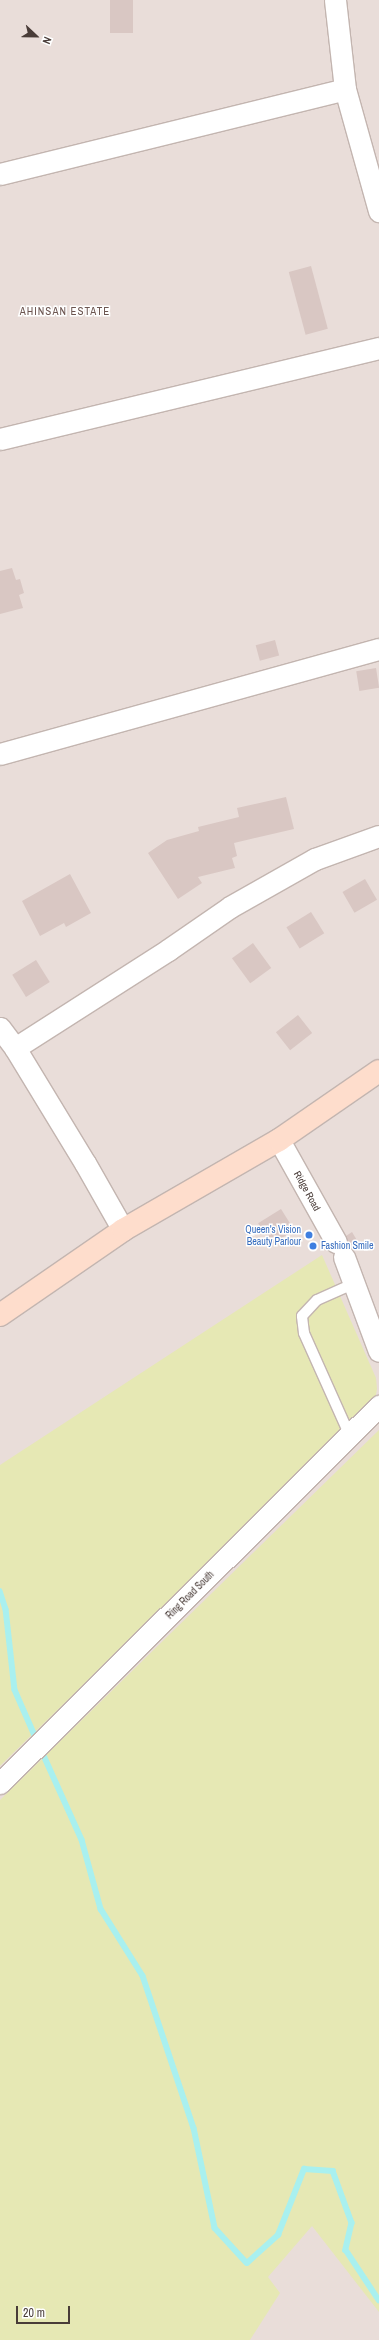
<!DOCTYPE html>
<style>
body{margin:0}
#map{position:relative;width:379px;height:2340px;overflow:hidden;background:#f5edea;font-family:"Archivo Narrow",sans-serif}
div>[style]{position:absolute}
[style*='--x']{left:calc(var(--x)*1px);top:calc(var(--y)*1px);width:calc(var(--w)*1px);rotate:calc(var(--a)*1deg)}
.residential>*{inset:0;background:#e9ddd9;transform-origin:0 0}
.green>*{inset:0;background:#e6e8b4}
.stream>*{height:5.5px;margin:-2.75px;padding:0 2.75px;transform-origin:2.75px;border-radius:2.75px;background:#a9f0ef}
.building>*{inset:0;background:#d9c7c3;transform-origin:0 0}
.roads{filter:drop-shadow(1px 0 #c3b5b0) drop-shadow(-1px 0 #c3b5b0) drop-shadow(0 1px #c3b5b0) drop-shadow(0 -1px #c3b5b0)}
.lane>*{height:10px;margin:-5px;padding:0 5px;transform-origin:5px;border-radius:5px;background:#fff}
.street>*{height:21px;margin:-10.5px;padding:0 10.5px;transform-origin:10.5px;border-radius:10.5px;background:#fff}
.secondary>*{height:22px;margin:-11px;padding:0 11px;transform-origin:11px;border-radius:11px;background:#feddcc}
.dots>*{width:11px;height:11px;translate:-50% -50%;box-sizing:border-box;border:2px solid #fff;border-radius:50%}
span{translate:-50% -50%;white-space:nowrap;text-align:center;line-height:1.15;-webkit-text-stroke:3px #fff;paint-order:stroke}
.street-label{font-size:10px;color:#493c38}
.shop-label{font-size:10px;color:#366cbe}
.right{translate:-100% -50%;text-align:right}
.left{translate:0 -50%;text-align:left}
.neighbourhood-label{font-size:11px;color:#6c5550;letter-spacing:1px}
.north{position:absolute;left:16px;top:16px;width:40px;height:40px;-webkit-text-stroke:3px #fff;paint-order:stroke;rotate:112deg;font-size:11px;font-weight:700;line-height:16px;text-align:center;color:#493c38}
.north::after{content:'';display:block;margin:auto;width:14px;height:18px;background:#493c38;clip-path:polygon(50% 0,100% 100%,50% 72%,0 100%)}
.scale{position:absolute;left:16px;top:2306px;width:54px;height:18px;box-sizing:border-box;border:2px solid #493c38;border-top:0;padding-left:5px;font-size:12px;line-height:14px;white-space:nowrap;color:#493c38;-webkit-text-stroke:3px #fff;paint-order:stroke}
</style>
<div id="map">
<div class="residential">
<div style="left:0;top:0;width:379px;height:2340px"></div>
</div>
<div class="green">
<div style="clip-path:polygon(322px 1255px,376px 1378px,377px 1389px,375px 1400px,0 1766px,0 1465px)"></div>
<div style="clip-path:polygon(379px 1430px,379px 2312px,312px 2226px,268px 2277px,280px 2293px,250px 2340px,0 2340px,0 1800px)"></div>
</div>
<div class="stream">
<div style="--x:0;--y:1591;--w:19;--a:72"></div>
<div style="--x:6;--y:1609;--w:81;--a:83.7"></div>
<div style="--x:15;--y:1690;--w:55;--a:66.3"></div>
<div style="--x:41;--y:1749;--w:100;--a:65.7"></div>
<div style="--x:82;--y:1840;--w:72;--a:74.6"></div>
<div style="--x:101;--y:1909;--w:79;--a:57.9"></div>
<div style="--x:143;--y:1976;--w:160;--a:71.5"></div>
<div style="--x:194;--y:2128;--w:102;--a:78.1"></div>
<div style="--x:215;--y:2228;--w:47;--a:47.6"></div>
<div style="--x:247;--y:2263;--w:42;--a:-42.1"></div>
<div style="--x:278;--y:2235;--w:71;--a:-68.5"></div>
<div style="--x:304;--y:2169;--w:29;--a:4"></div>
<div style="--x:333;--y:2171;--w:55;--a:69.9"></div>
<div style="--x:352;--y:2223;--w:28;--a:103"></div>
<div style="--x:346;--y:2250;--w:60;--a:56.6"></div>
</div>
<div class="building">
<div style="left:110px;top:0;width:23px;height:33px"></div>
<div style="left:311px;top:266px;width:65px;height:23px;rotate:75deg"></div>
<div style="clip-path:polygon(12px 568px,16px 580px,20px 579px,24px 593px,19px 595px,23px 608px,0 614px,0 571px)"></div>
<div style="left:275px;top:640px;width:16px;height:20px;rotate:75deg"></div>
<div style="left:376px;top:668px;width:20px;height:20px;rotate:81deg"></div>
<div style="clip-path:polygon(286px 797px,294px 829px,234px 843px,237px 856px,232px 858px,235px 868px,198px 877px,202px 883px,178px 899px,148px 853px,167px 840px,199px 831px,198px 827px,239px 817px,237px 808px)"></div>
<div style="clip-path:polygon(70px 874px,91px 913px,66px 927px,64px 923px,40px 936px,22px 901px)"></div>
<div style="left:365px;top:879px;width:24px;height:26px;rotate:60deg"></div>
<div style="left:311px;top:912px;width:25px;height:29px;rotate:58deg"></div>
<div style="left:253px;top:943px;width:31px;height:26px;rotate:54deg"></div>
<div style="left:36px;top:960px;width:26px;height:28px;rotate:58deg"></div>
<div style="left:298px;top:1015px;width:23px;height:28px;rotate:52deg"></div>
<div style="left:281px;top:1209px;width:25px;height:27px;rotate:58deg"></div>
<div style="clip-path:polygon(352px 1232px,361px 1247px,354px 1251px,347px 1246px,346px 1236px)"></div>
</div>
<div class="roads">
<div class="lane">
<div style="--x:350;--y:1436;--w:113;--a:-114.1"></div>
<div style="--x:304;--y:1333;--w:17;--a:-97"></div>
<div style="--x:302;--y:1316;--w:22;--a:-47"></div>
<div style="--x:317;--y:1300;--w:39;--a:-24"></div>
</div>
<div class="street">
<div style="--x:335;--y:0;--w:90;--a:83.6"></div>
<div style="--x:345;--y:89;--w:127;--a:74.4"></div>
<div style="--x:0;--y:174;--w:355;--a:-13.8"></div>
<div style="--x:0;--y:439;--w:390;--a:-13.5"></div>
<div style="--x:0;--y:754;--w:393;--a:-15.5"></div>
<div style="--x:0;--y:1028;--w:25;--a:53"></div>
<div style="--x:15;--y:1048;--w:135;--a:58.7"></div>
<div style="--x:85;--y:1163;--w:77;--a:60.4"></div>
<div style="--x:15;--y:1048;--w:182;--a:-32.6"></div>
<div style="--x:168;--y:950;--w:75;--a:-34.7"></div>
<div style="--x:230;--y:907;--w:98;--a:-29.5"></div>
<div style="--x:315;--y:859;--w:68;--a:-19.8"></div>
<div style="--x:279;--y:1140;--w:117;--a:60.8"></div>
<div style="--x:344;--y:1257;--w:100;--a:69.6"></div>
<div style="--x:0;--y:1783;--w:535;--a:-44.85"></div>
</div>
<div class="secondary">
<div style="--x:0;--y:1315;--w:150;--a:-34.6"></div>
<div style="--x:123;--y:1230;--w:180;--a:-30"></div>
<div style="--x:279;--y:1140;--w:121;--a:-34.6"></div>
</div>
</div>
<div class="dots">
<div style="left:309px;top:1235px;background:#3f7fe0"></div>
<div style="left:313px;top:1246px;background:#3f7fe0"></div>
</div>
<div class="street-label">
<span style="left:307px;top:1191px;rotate:61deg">Ridge Road</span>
<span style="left:190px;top:1595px;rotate:-45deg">Ring Road South</span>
</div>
<div class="shop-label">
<span class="right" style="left:301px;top:1235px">Queen's Vision<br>Beauty Parlour</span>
<span class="left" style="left:321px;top:1246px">Fashion Smile</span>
</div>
<div class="neighbourhood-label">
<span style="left:65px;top:311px">AHINSAN ESTATE</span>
</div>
<div class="north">N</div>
<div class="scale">20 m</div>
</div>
